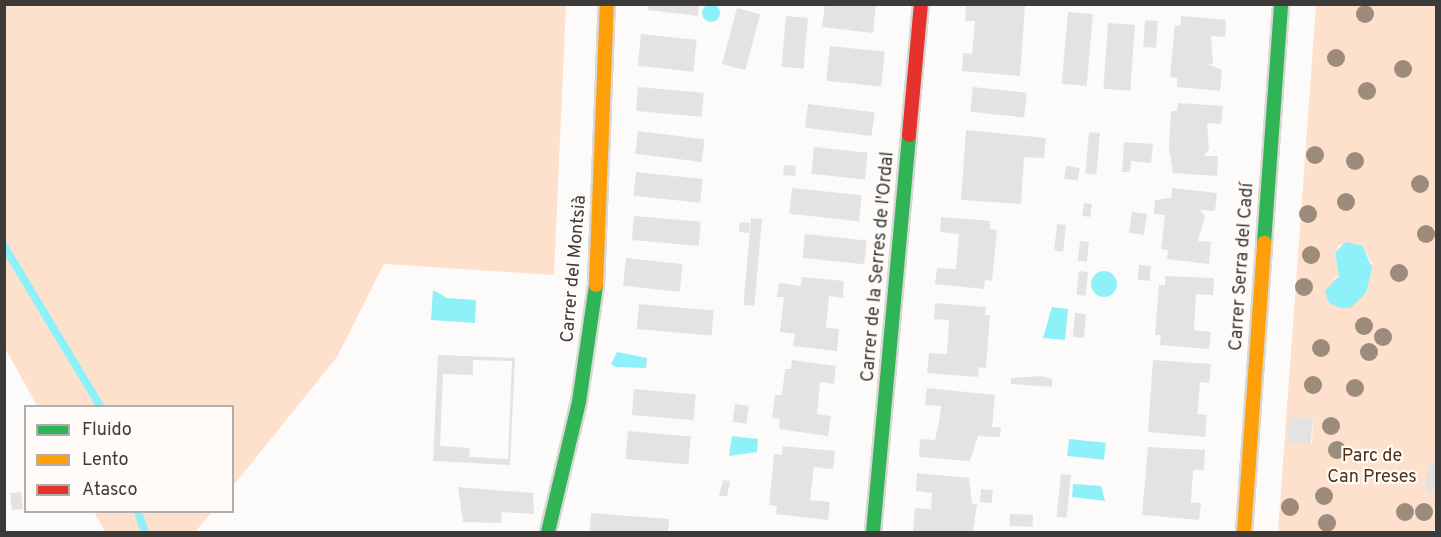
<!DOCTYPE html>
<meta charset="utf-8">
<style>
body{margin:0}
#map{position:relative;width:1441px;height:537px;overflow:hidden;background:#fdfbf9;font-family:Overpass,sans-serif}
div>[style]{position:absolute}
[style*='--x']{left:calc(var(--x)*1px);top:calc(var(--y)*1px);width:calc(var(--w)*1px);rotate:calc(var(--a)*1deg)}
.green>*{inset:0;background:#fee1cc}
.water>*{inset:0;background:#8ef0f8;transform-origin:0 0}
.round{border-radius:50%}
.stream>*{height:8px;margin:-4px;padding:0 4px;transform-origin:4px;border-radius:4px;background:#8ef0f8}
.building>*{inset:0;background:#e5e3e2;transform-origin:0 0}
.roads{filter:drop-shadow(2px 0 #d9d8d6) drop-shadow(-2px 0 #d9d8d6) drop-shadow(0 2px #d9d8d6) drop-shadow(0 -2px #d9d8d6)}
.fast>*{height:14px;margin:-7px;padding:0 7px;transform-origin:7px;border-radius:7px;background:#30b455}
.slow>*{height:14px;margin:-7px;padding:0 7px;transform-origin:7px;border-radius:7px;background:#ff9f0a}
.jam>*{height:14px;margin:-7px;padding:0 7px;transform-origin:7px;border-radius:7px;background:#e5322d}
.trees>*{width:18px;height:18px;margin:-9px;border-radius:50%;background:#9d8b7c}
span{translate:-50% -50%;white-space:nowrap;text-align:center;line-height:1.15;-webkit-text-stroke:4.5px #fefbf8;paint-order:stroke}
.street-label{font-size:18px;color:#3c3b3a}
.park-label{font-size:18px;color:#4f2f16}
.frame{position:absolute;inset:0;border:6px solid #3c3b3a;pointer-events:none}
.legend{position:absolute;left:24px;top:405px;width:210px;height:108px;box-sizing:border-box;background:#fefbf8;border:2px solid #b0aeac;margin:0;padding:8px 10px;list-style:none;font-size:18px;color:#3c3b3a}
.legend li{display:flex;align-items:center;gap:12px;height:30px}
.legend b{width:30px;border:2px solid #b0aeac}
</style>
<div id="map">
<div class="green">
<div style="clip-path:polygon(4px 5px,566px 5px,554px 275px,384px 264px,337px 357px,233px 486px,232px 406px,37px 406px,5px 348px)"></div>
<div style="clip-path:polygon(evenodd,1316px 5px,1436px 5px,1436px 529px,1427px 532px,1278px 532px,1316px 5px,1339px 245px,1363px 246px,1372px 264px,1330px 281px,1339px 275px,1335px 252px,1339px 245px,1316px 5px,1289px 418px,1313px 419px,1312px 443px,1288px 442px,1289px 418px)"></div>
<div style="clip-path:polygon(94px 512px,212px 512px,195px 532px,105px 532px)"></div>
</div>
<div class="water">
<div class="round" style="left:702px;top:4px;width:18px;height:18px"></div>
<div style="clip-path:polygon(1346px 242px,1363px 246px,1372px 268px,1366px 293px,1350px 308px,1340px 308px,1329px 303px,1325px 291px,1339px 276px,1335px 252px)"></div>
<div class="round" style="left:1091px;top:271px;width:26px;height:26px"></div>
<div style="clip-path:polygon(433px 290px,447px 298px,476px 300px,475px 323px,431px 320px)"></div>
<div style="clip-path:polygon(1052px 307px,1068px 309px,1065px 340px,1043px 338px)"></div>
<div style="clip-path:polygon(617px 352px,647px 358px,646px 368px,616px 367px,611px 364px)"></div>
<div style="clip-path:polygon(732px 436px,758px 439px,757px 452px,729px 456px)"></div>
<div style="left:1069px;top:439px;width:37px;height:17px;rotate:6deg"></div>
<div style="clip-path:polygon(1073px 484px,1101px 486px,1105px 501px,1072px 497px)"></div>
</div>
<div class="stream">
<div style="--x:4;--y:246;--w:187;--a:59"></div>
<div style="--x:138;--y:512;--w:21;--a:71"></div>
</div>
<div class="building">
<div style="clip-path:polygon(648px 4px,699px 4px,698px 16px,648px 10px)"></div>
<div style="clip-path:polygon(825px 4px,876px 4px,873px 33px,822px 27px)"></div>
<div style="clip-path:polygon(966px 4px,1025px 6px,1020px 76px,962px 71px,963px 53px,972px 54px,975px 21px,965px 21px)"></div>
<div style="left:737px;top:8px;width:24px;height:58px;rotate:15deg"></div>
<div style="left:1068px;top:12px;width:25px;height:72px;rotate:5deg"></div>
<div style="left:786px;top:16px;width:22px;height:51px;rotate:5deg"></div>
<div style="clip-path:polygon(1181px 16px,1226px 20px,1225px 37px,1211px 36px,1213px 64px,1208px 64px,1222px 70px,1220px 91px,1177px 87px,1177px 78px,1170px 77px,1175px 25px,1180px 26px)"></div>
<div style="left:1145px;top:20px;width:13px;height:27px;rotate:4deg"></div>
<div style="left:1108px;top:23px;width:27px;height:66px;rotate:4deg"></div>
<div style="left:641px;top:34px;width:56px;height:32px;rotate:6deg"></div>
<div style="left:830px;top:46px;width:55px;height:35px;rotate:6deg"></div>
<div style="left:638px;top:87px;width:66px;height:24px;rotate:5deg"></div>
<div style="left:973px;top:87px;width:54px;height:25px;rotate:6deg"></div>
<div style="clip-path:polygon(1178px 103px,1223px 106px,1221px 124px,1207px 123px,1209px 149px,1204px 156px,1218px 156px,1217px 176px,1173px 173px,1169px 147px,1171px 111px,1177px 111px)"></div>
<div style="left:808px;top:104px;width:67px;height:24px;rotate:7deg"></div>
<div style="clip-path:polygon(966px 130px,1046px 138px,1044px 158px,1024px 157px,1021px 204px,961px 200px)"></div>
<div style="left:638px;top:131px;width:67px;height:23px;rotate:7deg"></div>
<div style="left:1089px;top:132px;width:11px;height:42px;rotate:5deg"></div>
<div style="clip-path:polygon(1124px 142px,1153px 144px,1151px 163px,1131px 161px,1130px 172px,1122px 172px)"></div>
<div style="left:814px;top:147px;width:54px;height:27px;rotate:6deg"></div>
<div style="left:784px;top:165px;width:12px;height:10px;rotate:5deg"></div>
<div style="left:1066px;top:166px;width:14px;height:13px;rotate:8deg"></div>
<div style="left:636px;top:172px;width:67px;height:24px;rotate:6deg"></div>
<div style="left:792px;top:188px;width:70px;height:26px;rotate:6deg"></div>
<div style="clip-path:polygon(1172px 188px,1217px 193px,1215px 211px,1200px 210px,1205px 216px,1198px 241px,1211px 242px,1209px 264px,1167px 259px,1168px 250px,1161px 249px,1165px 215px,1154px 214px,1155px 200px,1171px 198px)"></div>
<div style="left:1084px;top:203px;width:8px;height:13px;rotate:7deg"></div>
<div style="left:1132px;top:212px;width:15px;height:21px;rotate:8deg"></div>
<div style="left:634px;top:216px;width:67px;height:24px;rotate:5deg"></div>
<div style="clip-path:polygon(941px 217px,990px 221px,990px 229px,997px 230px,992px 281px,985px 280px,984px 289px,935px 284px,937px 268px,956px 269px,959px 234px,940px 232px)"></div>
<div style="left:751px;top:218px;width:11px;height:87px;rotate:5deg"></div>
<div style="left:740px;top:222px;width:10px;height:10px;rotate:6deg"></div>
<div style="left:1057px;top:224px;width:9px;height:27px;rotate:6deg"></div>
<div style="left:805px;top:234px;width:62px;height:24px;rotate:6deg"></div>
<div style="left:1080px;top:241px;width:9px;height:20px;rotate:6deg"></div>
<div style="left:626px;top:258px;width:57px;height:28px;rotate:6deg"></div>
<div style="left:1139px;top:265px;width:12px;height:15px;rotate:5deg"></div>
<div style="left:1079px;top:271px;width:9px;height:24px;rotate:6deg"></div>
<div style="clip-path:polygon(1165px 276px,1214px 278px,1213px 295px,1196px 294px,1194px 330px,1211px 332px,1209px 349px,1160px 345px,1161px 335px,1155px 335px,1159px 285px,1165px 285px)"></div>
<div style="clip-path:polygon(802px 277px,844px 281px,843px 298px,829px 296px,826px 328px,839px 329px,837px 351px,793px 346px,795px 334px,780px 332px,784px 297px,777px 297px,779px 283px,801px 286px)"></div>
<div style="clip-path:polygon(935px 303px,986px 307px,985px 315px,990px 315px,986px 368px,979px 367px,978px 377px,927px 373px,929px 353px,947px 354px,949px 320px,934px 319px)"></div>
<div style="left:639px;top:304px;width:75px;height:25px;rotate:5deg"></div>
<div style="left:1075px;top:313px;width:11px;height:24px;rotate:5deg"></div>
<div style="clip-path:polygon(evenodd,438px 355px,515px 358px,510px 465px,433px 461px,438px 355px,473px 360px,512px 361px,508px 459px,469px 457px,470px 448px,440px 446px,443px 374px,473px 375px,473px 360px)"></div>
<div style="clip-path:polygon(792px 360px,836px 366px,834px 384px,820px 382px,817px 414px,831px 416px,828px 436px,779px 429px,780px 419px,772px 418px,775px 395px,782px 395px,785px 369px,791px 369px)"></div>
<div style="clip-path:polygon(1153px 360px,1211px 364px,1209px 383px,1200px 382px,1198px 409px,1197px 414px,1207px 415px,1205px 437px,1148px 432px)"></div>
<div style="clip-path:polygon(1041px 376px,1052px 379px,1052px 387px,1011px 384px,1011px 378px)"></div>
<div style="clip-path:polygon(927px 388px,995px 395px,992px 427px,1001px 427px,1000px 437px,978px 436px,970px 461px,919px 457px,920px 439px,935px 440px,939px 422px,941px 406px,925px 405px)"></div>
<div style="left:634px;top:389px;width:62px;height:26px;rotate:5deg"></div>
<div style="left:735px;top:404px;width:14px;height:18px;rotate:8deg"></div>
<div style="left:1289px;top:417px;width:24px;height:25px;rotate:5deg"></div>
<div style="left:628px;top:431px;width:63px;height:28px;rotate:5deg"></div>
<div style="clip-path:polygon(783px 446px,835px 451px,833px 469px,814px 467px,810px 500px,830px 502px,828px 520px,776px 514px,777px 506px,769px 505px,774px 454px,782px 455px)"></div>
<div style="clip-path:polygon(1148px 447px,1205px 450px,1204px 470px,1193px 470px,1191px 502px,1201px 503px,1199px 520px,1142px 515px)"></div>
<div style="clip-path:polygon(1429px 461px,1436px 461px,1436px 492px,1428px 492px,1425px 483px)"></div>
<div style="clip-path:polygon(917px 473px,969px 478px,972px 504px,977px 504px,973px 532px,913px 532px,915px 508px,931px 509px,932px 493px,916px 491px)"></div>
<div style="left:1061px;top:474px;width:10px;height:43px;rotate:6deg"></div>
<div style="clip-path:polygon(723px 480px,730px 481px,727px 496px,719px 496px)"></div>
<div style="clip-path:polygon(458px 487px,533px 493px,534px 514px,502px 512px,501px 523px,463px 522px)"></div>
<div style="left:981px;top:489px;width:12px;height:13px;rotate:5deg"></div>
<div style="left:21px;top:492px;width:17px;height:11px;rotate:83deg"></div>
<div style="clip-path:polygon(591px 513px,669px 519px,668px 532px,590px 532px)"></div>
<div style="left:1010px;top:514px;width:23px;height:12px;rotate:2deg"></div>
</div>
<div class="roads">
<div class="fast">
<div style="--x:1264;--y:243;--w:240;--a:-85.9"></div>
<div style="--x:548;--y:532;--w:134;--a:-76.6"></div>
<div style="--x:579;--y:402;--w:118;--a:-81.7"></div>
<div style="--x:873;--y:532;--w:399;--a:-84.8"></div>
</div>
<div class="slow">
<div style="--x:596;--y:285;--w:281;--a:-87.8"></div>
<div style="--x:1244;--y:532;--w:290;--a:-86"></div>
</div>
<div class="jam">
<div style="--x:909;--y:135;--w:132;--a:-84.8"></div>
</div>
</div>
<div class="trees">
<div style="left:1365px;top:14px"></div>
<div style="left:1336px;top:58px"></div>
<div style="left:1403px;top:69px"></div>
<div style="left:1367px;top:91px"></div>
<div style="left:1315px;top:155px"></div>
<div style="left:1355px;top:161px"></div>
<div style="left:1420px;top:184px"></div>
<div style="left:1346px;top:202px"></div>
<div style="left:1308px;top:214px"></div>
<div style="left:1426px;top:234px"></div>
<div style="left:1311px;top:255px"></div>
<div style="left:1399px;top:273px"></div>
<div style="left:1304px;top:287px"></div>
<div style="left:1364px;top:326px"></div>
<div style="left:1383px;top:337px"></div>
<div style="left:1321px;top:348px"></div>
<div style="left:1369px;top:352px"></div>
<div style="left:1313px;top:385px"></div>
<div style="left:1355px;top:388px"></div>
<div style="left:1331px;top:426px"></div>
<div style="left:1337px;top:450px"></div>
<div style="left:1324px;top:496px"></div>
<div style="left:1290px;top:507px"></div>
<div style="left:1405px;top:512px"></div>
<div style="left:1424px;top:512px"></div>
<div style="left:1327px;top:523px"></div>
</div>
<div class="street-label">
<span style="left:879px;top:267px;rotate:-85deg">Carrer de la Serres de l'Ordal</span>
<span style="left:1243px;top:267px;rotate:-86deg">Carrer Serra del Cadí</span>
<span style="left:575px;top:269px;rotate:-85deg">Carrer del Montsià</span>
</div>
<div class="park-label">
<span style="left:1372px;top:468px">Parc de<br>Can Preses</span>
</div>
<div class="frame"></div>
<ul class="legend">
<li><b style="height:8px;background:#30b455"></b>Fluido</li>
<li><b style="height:8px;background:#ff9f0a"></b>Lento</li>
<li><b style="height:8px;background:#e5322d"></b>Atasco</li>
</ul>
</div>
